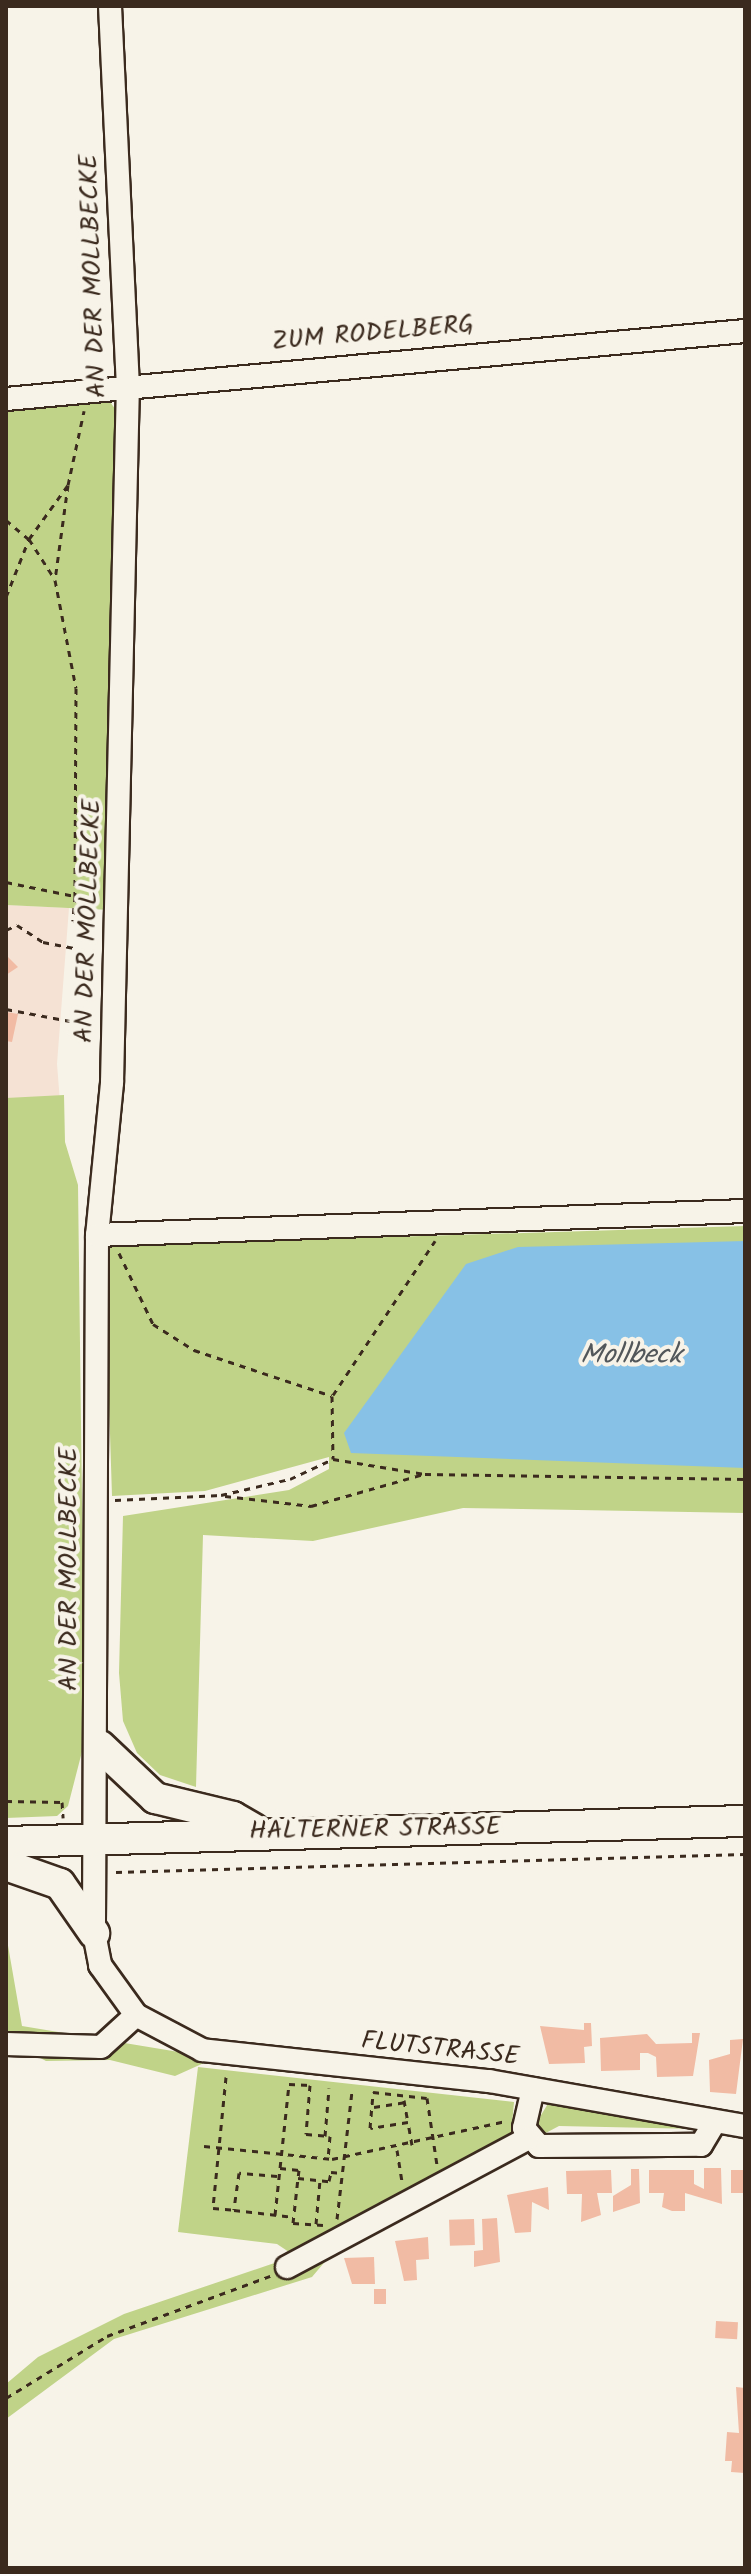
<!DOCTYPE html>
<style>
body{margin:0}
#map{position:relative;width:751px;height:2574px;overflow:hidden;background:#f7f3e8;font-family:Kalam,sans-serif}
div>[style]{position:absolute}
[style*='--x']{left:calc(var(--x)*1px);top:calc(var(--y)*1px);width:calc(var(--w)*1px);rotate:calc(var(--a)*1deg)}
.built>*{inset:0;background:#f5e2d4}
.green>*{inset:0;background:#c0d388}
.water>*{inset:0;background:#87c1e6}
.building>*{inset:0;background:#f1bba4;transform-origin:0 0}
.path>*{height:3px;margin-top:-1.5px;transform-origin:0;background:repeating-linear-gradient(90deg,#3b2a1e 0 6px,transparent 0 12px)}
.roads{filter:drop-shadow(2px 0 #3b2a1e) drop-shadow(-2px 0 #3b2a1e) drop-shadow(0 2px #3b2a1e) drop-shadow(0 -2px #3b2a1e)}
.street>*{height:22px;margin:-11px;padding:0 11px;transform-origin:11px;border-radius:11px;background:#f7f3e8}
.secondary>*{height:30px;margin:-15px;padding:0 15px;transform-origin:15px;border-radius:15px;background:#f7f3e8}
span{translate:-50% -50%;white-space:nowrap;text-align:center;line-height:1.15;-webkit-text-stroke:8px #f7f3e8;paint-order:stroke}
.street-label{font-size:26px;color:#3b2a1e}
.water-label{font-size:28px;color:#52575a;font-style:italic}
.frame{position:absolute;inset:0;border:8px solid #3b2a1e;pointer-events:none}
</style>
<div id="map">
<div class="built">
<div style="clip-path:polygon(6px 905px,69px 908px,57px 1064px,66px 1177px,6px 1162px)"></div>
</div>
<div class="green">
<div style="clip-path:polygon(105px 395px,121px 417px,110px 910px,6px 905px,6px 407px)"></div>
<div style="clip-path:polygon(64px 1095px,65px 1142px,78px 1185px,85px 1740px,68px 1806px,57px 1816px,6px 1818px,6px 1098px)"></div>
<div style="clip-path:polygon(745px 1226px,745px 1513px,463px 1508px,313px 1541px,203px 1535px,196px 1787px,160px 1775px,137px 1753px,123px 1721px,119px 1673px,123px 1516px,289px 1490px,329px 1469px,329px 1457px,205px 1491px,112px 1496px,104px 1246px)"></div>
<div style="clip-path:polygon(6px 1934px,22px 2026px,215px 2058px,175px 2076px,110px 2060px,46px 2061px,6px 2040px)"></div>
<div style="clip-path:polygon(198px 2067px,514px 2102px,510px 2146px,355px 2226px,312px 2277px,114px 2339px,6px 2419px,6px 2384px,38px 2357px,124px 2314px,295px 2256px,277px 2244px,178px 2232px)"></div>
<div style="clip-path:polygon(549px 2102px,698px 2128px,699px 2129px,559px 2126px,542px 2135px,535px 2125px)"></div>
</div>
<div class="water">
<div style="clip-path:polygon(745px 1241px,745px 1468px,351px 1453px,344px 1433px,466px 1264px,518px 1247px)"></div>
</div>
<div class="building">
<div style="clip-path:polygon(6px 955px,18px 967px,6px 975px)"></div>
<div style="clip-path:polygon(6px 1012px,18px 1014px,12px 1042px,6px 1041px)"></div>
<div style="clip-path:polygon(584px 2023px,591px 2023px,592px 2046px,584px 2047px,585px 2063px,549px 2064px,540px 2026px,584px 2030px)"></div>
<div style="clip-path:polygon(692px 2033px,700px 2033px,693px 2076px,657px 2077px,656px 2057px,648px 2053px,640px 2053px,640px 2070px,601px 2071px,600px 2038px,647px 2034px,656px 2044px,692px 2043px)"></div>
<div style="clip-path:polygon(743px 2039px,736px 2094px,710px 2092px,709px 2060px,730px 2054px,730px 2040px)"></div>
<div style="clip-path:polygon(704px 2168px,721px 2168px,722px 2204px,685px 2193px,685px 2211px,672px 2211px,662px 2207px,664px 2193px,649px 2193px,649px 2170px,694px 2170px,694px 2184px,704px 2189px)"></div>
<div style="clip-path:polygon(631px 2169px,639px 2169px,640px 2203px,613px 2212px,613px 2196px,631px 2185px)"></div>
<div style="clip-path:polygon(611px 2170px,612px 2193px,597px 2193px,601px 2215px,581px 2222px,582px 2194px,567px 2194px,566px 2171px)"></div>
<div style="left:731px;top:2170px;width:14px;height:23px"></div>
<div style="clip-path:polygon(548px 2187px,549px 2210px,532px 2202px,531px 2232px,515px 2233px,507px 2195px)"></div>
<div style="clip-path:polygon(497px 2218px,500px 2262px,474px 2267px,474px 2251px,483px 2250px,482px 2219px)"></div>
<div style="left:474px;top:2219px;width:26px;height:25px;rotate:88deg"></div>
<div style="clip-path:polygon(428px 2237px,429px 2259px,416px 2260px,417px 2280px,404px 2281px,395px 2241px)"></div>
<div style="clip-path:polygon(374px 2257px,375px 2284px,352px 2284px,344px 2258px)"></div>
<div style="left:374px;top:2289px;width:12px;height:15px"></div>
<div style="left:716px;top:2321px;width:22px;height:17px;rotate:3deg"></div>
<div style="clip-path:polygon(736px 2387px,745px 2388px,745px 2473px,731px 2472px,732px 2461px,725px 2461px,727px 2432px,739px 2433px)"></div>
</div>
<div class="path">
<div style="--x:68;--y:485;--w:96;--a:97.8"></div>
<div style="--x:55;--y:580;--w:110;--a:79"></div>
<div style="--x:76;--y:688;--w:208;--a:90.3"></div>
<div style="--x:6;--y:520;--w:30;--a:40"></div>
<div style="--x:29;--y:539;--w:46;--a:57.3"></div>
<div style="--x:6;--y:597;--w:62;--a:-68.4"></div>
<div style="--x:29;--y:539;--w:67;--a:-54.2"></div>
<div style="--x:68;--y:485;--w:76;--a:-77.8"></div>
<div style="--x:6;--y:882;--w:70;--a:11.5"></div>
<div style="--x:75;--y:896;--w:25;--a:95"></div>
<div style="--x:73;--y:921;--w:23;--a:5"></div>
<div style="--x:6;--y:930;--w:12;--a:-24"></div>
<div style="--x:17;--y:925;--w:31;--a:33"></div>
<div style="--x:43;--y:942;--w:33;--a:11"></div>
<div style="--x:6;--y:1009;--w:65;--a:10.6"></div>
<div style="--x:119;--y:1253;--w:79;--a:64.4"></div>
<div style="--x:153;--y:1324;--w:49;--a:32.4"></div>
<div style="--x:194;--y:1350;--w:145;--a:18.4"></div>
<div style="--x:332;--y:1396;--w:63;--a:89.1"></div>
<div style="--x:333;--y:1459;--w:93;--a:9.3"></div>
<div style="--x:425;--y:1474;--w:320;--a:0.9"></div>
<div style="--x:333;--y:1395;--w:185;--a:-56.5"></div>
<div style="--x:225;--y:1496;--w:87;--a:6.6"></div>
<div style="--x:311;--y:1506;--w:117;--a:-15.8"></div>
<div style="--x:115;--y:1500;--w:106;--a:-2.7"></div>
<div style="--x:221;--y:1495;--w:71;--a:-13.1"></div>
<div style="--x:290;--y:1479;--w:47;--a:-24.9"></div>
<div style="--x:6;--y:1801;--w:56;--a:1"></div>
<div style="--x:62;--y:1802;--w:16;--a:86"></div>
<div style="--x:116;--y:1872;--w:629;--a:-1.64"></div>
<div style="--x:226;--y:2077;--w:132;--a:95.7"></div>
<div style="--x:213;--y:2208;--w:21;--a:5"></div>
<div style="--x:404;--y:2100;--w:22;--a:80"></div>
<div style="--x:374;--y:2107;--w:31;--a:-9"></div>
<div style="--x:325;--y:2136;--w:48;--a:-85.2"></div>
<div style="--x:412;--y:2145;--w:23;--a:-100"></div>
<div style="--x:408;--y:2122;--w:38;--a:171"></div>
<div style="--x:370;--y:2128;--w:36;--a:-85"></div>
<div style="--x:373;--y:2092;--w:54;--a:6.3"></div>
<div style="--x:427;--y:2098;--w:68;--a:81.5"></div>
<div style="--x:204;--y:2146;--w:129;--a:5.8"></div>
<div style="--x:332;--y:2159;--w:178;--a:-12.3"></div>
<div style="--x:397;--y:2150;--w:32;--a:81"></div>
<div style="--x:280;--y:2168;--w:19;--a:6"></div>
<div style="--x:299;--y:2170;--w:8;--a:97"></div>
<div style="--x:277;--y:2176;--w:38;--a:-175"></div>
<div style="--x:239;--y:2173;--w:37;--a:98"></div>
<div style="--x:234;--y:2210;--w:60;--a:6.7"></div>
<div style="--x:275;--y:2215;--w:132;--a:-83.9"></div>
<div style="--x:289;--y:2084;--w:21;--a:3"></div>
<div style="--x:310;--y:2085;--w:49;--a:94.7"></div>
<div style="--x:306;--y:2134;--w:24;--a:5"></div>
<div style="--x:330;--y:2136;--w:22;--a:95"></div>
<div style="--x:337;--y:2219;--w:128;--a:-83.3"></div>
<div style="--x:316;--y:2224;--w:44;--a:-84.8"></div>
<div style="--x:323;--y:2225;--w:30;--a:-176"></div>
<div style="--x:293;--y:2223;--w:45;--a:-83.7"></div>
<div style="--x:298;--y:2178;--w:31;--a:6"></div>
<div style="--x:329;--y:2181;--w:9;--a:-77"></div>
<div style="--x:331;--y:2172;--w:11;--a:5"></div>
<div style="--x:6;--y:2398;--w:119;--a:-31.5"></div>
<div style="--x:107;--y:2336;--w:174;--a:-20.2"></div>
</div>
<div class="roads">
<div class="street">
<div style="--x:110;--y:6;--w:377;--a:87.3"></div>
<div style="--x:128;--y:383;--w:700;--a:91.31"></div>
<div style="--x:112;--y:1083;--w:153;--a:95.6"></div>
<div style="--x:97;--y:1235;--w:698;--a:90.25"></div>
<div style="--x:94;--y:1933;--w:33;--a:79"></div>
<div style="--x:100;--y:1965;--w:62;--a:54.2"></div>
<div style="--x:136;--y:2015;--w:75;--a:27.9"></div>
<div style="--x:202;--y:2050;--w:289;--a:6.2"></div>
<div style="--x:489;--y:2081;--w:260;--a:10"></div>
<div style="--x:6;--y:399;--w:742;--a:-5.26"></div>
<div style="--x:97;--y:1235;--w:648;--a:-2.12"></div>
<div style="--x:6;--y:2044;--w:95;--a:1.8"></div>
<div style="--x:101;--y:2047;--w:47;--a:-42.4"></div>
<div style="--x:533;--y:2089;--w:40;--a:103"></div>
<div style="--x:524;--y:2128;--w:23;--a:50"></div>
<div style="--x:539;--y:2146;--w:162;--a:-0.4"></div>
<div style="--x:701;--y:2145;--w:27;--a:-59"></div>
<div style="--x:287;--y:2267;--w:272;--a:-28.1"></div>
</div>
<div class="secondary">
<div style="--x:100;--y:1746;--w:76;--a:43.4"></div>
<div style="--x:155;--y:1798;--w:80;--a:13.7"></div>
<div style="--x:233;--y:1817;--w:24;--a:30"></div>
<div style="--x:6;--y:1842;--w:739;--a:-1.63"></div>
<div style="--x:6;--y:1865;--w:57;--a:19.4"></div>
<div style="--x:60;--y:1884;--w:60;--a:55.2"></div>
</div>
</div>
<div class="street-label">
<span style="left:94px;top:276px;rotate:-92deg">AN DER MOLLBECKE</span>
<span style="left:373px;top:334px;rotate:-5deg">ZUM RODELBERG</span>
<span style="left:89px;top:921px;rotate:-88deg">AN DER MOLLBECKE</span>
<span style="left:70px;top:1569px;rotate:-90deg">AN DER MOLLBECKE</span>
<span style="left:375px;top:1830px;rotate:-1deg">HALTERNER STRASSE</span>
<span style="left:440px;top:2050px;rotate:6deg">FLUTSTRASSE</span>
</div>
<div class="water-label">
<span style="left:631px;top:1356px">Mollbeck</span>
</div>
<div class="frame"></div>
</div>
